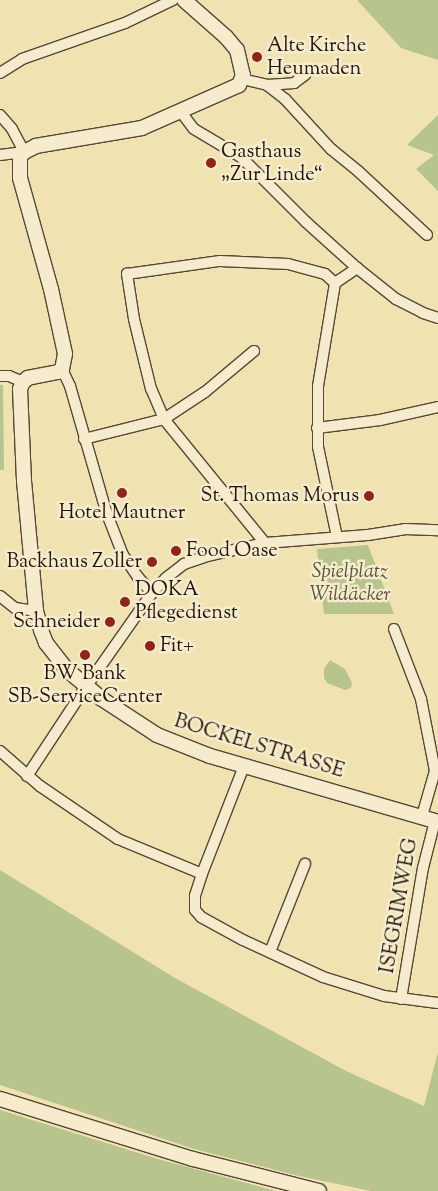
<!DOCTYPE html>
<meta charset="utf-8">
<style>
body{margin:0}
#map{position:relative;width:438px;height:1191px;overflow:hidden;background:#f1e2b2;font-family:"Sorts Mill Goudy",serif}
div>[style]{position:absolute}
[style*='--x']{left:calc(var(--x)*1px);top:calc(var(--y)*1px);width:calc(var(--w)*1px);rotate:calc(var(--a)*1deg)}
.green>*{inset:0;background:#b7c48e}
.roads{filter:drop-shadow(1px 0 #534835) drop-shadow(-1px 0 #534835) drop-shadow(0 1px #534835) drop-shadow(0 -1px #534835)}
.street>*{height:10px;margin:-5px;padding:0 5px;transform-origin:5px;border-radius:5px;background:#f6eccd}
.secondary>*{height:14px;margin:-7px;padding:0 7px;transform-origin:7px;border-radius:7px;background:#f6eccd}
.dots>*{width:14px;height:14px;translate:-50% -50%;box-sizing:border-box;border:2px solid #f6eccd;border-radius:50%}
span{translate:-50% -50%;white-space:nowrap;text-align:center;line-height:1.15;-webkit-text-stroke:5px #f6eccd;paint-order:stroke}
.poi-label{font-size:20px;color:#1e150b}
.left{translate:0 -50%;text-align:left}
.right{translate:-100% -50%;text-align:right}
.park-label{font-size:20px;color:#545239;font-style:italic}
.street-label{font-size:20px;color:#1e150b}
</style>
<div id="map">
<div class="green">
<div style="clip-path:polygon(357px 0,438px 0,438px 60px,401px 48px)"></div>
<div style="clip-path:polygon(438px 115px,438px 191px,416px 169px,434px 155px,407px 145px)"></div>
<div style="clip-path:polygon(0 385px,3px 385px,4px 470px,0 470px)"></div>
<div style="clip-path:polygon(368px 545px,394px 614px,324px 614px,317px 549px)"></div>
<div style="clip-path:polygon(330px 660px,345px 669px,352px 683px,351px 688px,345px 690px,327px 683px,324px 678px,324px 669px)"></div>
<div style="clip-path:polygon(0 870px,175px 978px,346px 1071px,424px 1106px,438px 1052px,438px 1191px,371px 1191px,299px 1176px,194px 1149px,0 1085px)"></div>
<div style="clip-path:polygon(0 1110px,158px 1159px,276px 1191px,0 1191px)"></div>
</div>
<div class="roads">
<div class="street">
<div style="--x:0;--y:73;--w:26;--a:-32"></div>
<div style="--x:22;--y:59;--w:109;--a:-19.3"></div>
<div style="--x:125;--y:23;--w:53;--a:-25.6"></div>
<div style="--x:242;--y:79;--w:26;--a:13"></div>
<div style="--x:267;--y:85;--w:23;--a:38"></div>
<div style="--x:285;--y:99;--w:68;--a:47.4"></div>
<div style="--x:331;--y:149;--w:35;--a:39"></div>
<div style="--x:358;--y:171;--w:94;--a:42.8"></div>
<div style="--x:267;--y:85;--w:27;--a:-4"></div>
<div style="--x:294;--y:83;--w:14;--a:-36"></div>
<div style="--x:181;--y:112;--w:21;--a:53"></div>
<div style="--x:194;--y:129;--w:55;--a:30.8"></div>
<div style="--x:241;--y:157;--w:92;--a:45"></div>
<div style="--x:306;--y:222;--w:69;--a:42"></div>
<div style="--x:357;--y:268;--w:50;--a:38.5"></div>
<div style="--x:396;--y:299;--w:30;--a:27"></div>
<div style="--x:423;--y:313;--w:16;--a:18"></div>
<div style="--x:0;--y:115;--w:18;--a:49"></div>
<div style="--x:12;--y:129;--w:26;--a:62"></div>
<div style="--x:0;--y:155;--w:24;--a:-7"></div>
<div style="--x:62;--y:369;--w:19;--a:65"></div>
<div style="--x:70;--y:386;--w:133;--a:73.9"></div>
<div style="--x:107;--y:514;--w:44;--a:68.7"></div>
<div style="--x:123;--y:555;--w:27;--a:56"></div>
<div style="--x:138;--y:577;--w:21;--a:49"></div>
<div style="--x:0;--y:376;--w:9;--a:0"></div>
<div style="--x:9;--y:376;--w:15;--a:23"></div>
<div style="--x:317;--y:428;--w:64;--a:-7.2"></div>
<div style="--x:380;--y:420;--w:59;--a:-12.6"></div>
<div style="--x:84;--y:439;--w:82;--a:-14"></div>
<div style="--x:164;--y:419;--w:49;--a:-33.4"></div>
<div style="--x:205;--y:392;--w:64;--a:-39.9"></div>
<div style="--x:337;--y:537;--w:92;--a:-101.9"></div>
<div style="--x:318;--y:447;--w:61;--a:-90"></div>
<div style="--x:318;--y:386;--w:104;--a:-80.6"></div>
<div style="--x:335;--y:283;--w:27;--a:-34"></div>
<div style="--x:265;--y:543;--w:160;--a:-129.2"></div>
<div style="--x:164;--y:419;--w:33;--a:-113"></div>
<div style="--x:151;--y:389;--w:72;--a:-103.7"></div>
<div style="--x:134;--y:319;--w:46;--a:-98.8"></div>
<div style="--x:127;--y:274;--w:94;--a:-8"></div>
<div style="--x:220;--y:261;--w:68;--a:2.5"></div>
<div style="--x:288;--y:264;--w:38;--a:15"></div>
<div style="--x:325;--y:274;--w:13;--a:42"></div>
<div style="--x:0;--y:596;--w:19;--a:39"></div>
<div style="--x:15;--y:608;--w:21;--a:8"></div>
<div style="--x:394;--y:629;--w:75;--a:68.9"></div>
<div style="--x:421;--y:699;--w:73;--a:79"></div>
<div style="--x:435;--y:771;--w:47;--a:106.1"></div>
<div style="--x:0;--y:751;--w:53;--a:41.2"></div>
<div style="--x:40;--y:786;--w:94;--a:34.2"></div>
<div style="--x:118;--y:839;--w:91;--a:22.6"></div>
<div style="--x:244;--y:766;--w:116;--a:111.3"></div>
<div style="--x:202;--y:874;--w:23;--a:108"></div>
<div style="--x:195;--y:896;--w:14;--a:90"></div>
<div style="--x:195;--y:910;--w:9;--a:49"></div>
<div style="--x:201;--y:917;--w:48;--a:28.7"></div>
<div style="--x:243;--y:940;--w:88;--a:24.8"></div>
<div style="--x:323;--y:977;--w:64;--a:17.3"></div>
<div style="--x:384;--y:996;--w:54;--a:7.4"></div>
<div style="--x:27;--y:776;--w:98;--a:-56.6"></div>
<div style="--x:81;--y:694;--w:123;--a:-54.9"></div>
<div style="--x:152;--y:593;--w:21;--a:-47"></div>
<div style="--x:166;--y:578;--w:23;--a:-38"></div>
<div style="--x:184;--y:564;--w:24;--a:-19"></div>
<div style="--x:207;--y:556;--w:59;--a:-12.6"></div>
<div style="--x:265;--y:543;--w:103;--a:-4.4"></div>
<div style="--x:368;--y:535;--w:37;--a:-9"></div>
<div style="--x:405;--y:529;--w:33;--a:2"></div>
<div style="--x:270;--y:952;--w:95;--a:-68.3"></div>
<div style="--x:401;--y:999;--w:133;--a:-80.5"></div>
<div style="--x:423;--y:868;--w:49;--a:-75.7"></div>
</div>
<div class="secondary">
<div style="--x:184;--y:0;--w:56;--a:41.4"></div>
<div style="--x:226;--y:37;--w:17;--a:50"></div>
<div style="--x:237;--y:50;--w:26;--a:77"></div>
<div style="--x:243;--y:75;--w:11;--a:112"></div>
<div style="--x:239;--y:85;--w:106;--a:156.1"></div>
<div style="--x:142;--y:128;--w:108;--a:170.4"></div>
<div style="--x:36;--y:146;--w:13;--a:153"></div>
<div style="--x:24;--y:152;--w:6;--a:129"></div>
<div style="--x:20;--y:157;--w:21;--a:90"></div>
<div style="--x:20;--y:178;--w:115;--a:74.4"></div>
<div style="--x:51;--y:289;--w:66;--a:77.8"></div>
<div style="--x:65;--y:354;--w:15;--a:101"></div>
<div style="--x:62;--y:369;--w:5;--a:143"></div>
<div style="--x:58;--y:372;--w:31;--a:169"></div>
<div style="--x:28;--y:378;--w:6;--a:141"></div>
<div style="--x:23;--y:382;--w:8;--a:113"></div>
<div style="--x:20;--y:389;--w:92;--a:87.5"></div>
<div style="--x:24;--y:481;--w:131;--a:84.7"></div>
<div style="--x:36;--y:611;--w:20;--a:75"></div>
<div style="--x:41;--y:630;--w:14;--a:69"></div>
<div style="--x:46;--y:643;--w:33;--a:52"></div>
<div style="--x:66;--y:669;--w:47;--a:39.8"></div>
<div style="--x:102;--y:699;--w:66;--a:33.2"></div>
<div style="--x:157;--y:735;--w:57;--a:21.6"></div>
<div style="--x:210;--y:756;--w:237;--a:16.1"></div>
<div style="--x:0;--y:1099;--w:202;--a:17.3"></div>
<div style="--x:193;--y:1159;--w:130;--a:14.3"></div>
</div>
</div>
<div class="dots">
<div style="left:257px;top:57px;background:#8f2418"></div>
<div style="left:211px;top:163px;background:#8f2418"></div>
<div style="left:122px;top:493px;background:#8f2418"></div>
<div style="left:369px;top:496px;background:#8f2418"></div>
<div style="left:176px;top:551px;background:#8f2418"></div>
<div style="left:152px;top:562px;background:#8f2418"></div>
<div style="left:125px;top:602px;background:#8f2418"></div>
<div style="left:110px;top:622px;background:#8f2418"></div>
<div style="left:150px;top:646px;background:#8f2418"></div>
<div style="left:85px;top:655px;background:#8f2418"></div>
</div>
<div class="poi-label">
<span class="left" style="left:267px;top:58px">Alte Kirche<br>Heumaden</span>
<span class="left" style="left:221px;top:164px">Gasthaus<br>„Zur Linde“</span>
<span class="right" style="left:359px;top:496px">St. Thomas Morus</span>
<span style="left:122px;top:513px">Hotel Mautner</span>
<span class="left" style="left:186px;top:551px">Food Oase</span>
<span class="right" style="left:142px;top:562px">Backhaus Zoller</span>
<span class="left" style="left:135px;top:602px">DOKA<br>Pflegedienst</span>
<span class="right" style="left:100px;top:622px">Schneider</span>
<span class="left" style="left:160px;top:646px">Fit+</span>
<span style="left:85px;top:686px">BW Bank<br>SB-ServiceCenter</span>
</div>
<div class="park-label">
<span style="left:350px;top:584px">Spielplatz<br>Wildäcker</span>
</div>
<div class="street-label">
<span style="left:259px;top:747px;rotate:17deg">BOCKELSTRASSE</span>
<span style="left:400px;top:906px;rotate:-80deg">ISEGRIMWEG</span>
</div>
</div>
